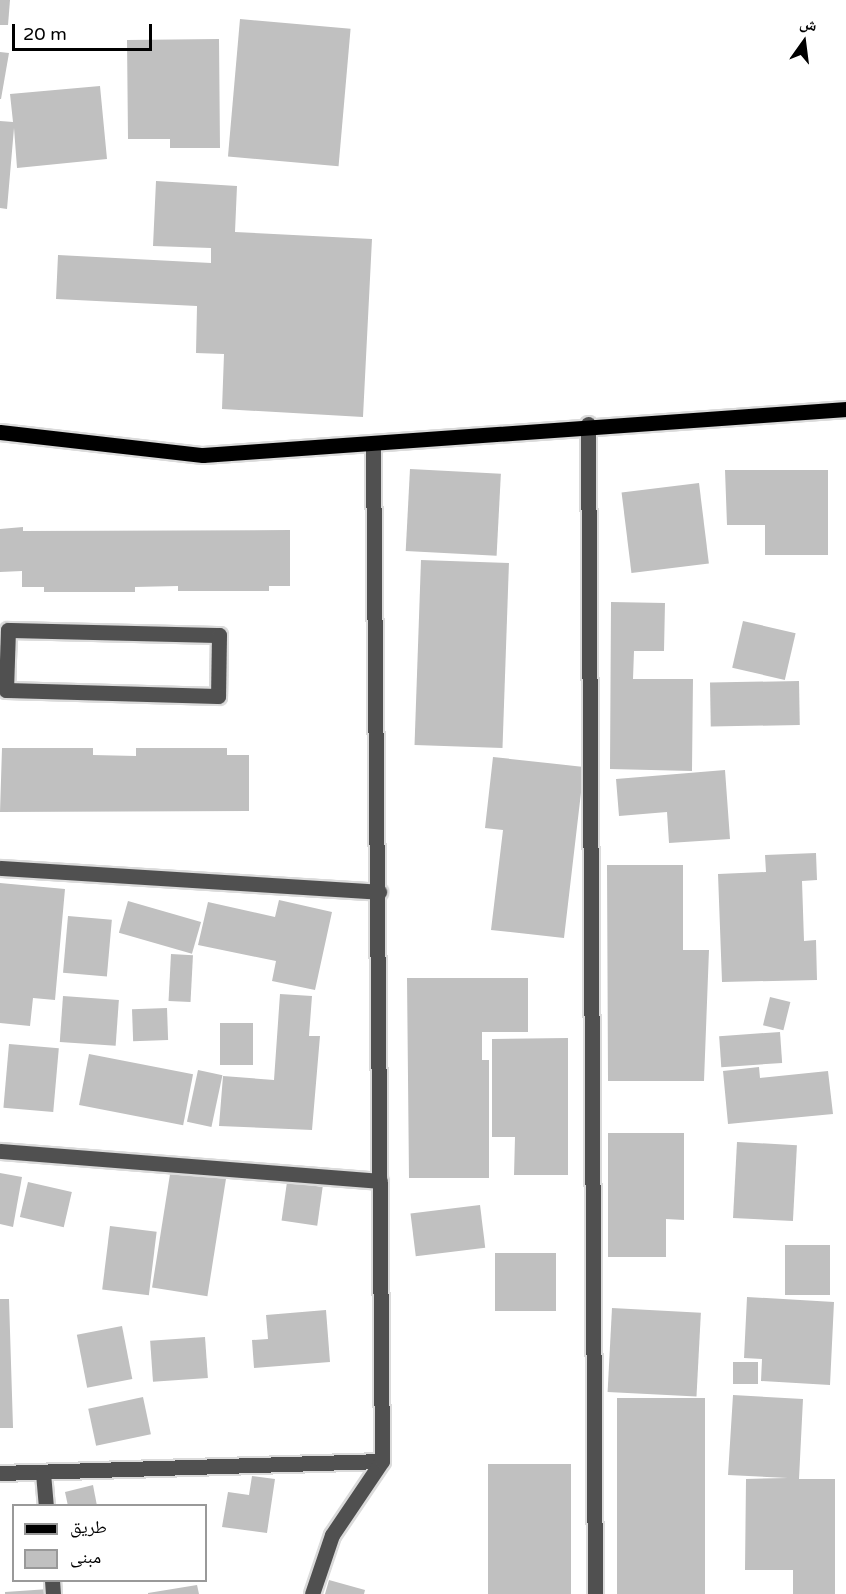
<!DOCTYPE html>
<meta charset="utf-8">
<style>
body{margin:0}
#map{position:relative;width:846px;height:1594px;overflow:hidden;background:#fff;font-family:"Varela Round","Noto Naskh Arabic",sans-serif}
div>[style]{position:absolute}
[style*='--x']{left:calc(var(--x)*1px);top:calc(var(--y)*1px);width:calc(var(--w)*1px);rotate:calc(var(--a)*1deg)}
.building>*{inset:0;background:#c0c0c0;transform-origin:0 0}
.roads{filter:drop-shadow(2px 0 #dbdbdb) drop-shadow(-2px 0 #dbdbdb) drop-shadow(0 2px #dbdbdb) drop-shadow(0 -2px #dbdbdb)}
.minor>*{height:15px;margin:-7.5px;padding:0 7.5px;transform-origin:7.5px;border-radius:7.5px;background:#505050}
.major>*{height:15px;margin:-7.5px;padding:0 7.5px;transform-origin:7.5px;border-radius:7.5px;background:#000}
span{translate:-50% -50%;white-space:nowrap;text-align:center;line-height:1.15;-webkit-text-stroke:6px #fff;paint-order:stroke}
.legend{position:absolute;left:12px;top:1504px;width:195px;height:78px;box-sizing:border-box;background:#fff;border:2px solid #999;margin:0;padding:8px 10px;list-style:none;font-size:18px;color:#000}
.legend li{display:flex;align-items:center;gap:12px;height:30px}
.legend b{width:30px;border:2px solid #999}
.north{position:absolute;left:774px;top:12px;width:60px;height:60px;-webkit-text-stroke:4px #fff;paint-order:stroke;rotate:14deg;font-size:16px;font-weight:700;line-height:24px;text-align:center;color:#000}
.north::after{content:'';display:block;margin:auto;width:21px;height:27px;background:#000;clip-path:polygon(50% 0,100% 100%,50% 72%,0 100%)}
.scale{position:absolute;left:12px;top:24px;width:140px;height:27px;box-sizing:border-box;border:3px solid #000;border-top:0;padding-left:8px;font-size:18px;line-height:21px;white-space:nowrap;color:#000;-webkit-text-stroke:4px #fff;paint-order:stroke}
</style>
<div id="map">
<div class="building">
<div style="clip-path:polygon(0 0,10px 0,8px 25px,0 25px)"></div>
<div style="left:240px;top:19px;width:111px;height:138px;rotate:5deg"></div>
<div style="clip-path:polygon(219px 39px,220px 148px,170px 148px,170px 139px,128px 139px,127px 40px)"></div>
<div style="clip-path:polygon(0 52px,9px 53px,1px 99px,0 99px)"></div>
<div style="clip-path:polygon(100px 86px,107px 159px,17px 168px,14px 128px,7px 209px,0 208px,0 121px,13px 122px,10px 94px)"></div>
<div style="clip-path:polygon(156px 181px,237px 186px,235px 232px,372px 239px,363px 417px,222px 409px,224px 354px,196px 353px,197px 306px,56px 299px,58px 255px,211px 263px,211px 248px,153px 246px)"></div>
<div style="left:410px;top:469px;width:91px;height:82px;rotate:3deg"></div>
<div style="clip-path:polygon(725px 470px,828px 470px,828px 555px,765px 555px,765px 525px,727px 525px)"></div>
<div style="left:699px;top:483px;width:81px;height:78px;rotate:83deg"></div>
<div style="clip-path:polygon(23px 527px,23px 531px,290px 530px,290px 586px,269px 586px,269px 591px,178px 591px,178px 586px,135px 587px,135px 592px,44px 592px,44px 587px,22px 587px,22px 571px,0 572px,0 529px)"></div>
<div style="left:421px;top:560px;width:88px;height:185px;rotate:2deg"></div>
<div style="clip-path:polygon(611px 602px,665px 603px,664px 651px,634px 651px,633px 679px,693px 679px,692px 771px,610px 769px)"></div>
<div style="left:743px;top:621px;width:54px;height:48px;rotate:13deg"></div>
<div style="left:799px;top:681px;width:44px;height:89px;rotate:89deg"></div>
<div style="clip-path:polygon(2px 748px,93px 748px,93px 755px,136px 756px,136px 748px,227px 748px,227px 755px,249px 755px,249px 811px,0 812px)"></div>
<div style="clip-path:polygon(493px 757px,584px 767px,564px 938px,491px 930px,503px 830px,485px 828px)"></div>
<div style="clip-path:polygon(725px 770px,730px 839px,669px 843px,667px 812px,619px 816px,616px 779px)"></div>
<div style="clip-path:polygon(816px 853px,817px 880px,802px 881px,804px 941px,816px 940px,817px 980px,722px 982px,718px 874px,766px 872px,765px 855px)"></div>
<div style="clip-path:polygon(607px 865px,683px 865px,683px 950px,709px 950px,704px 1081px,608px 1081px)"></div>
<div style="clip-path:polygon(0 883px,65px 889px,55px 1000px,33px 998px,30px 1026px,0 1023px)"></div>
<div style="clip-path:polygon(279px 900px,332px 912px,315px 990px,272px 981px,276px 961px,198px 945px,208px 902px,275px 917px)"></div>
<div style="left:128px;top:901px;width:76px;height:33px;rotate:16deg"></div>
<div style="left:68px;top:916px;width:44px;height:57px;rotate:5deg"></div>
<div style="left:171px;top:954px;width:22px;height:47px;rotate:3deg"></div>
<div style="clip-path:polygon(407px 978px,528px 978px,528px 1032px,482px 1032px,482px 1060px,489px 1060px,489px 1178px,409px 1178px)"></div>
<div style="clip-path:polygon(280px 994px,312px 996px,309px 1036px,320px 1036px,312px 1130px,219px 1126px,223px 1076px,274px 1080px)"></div>
<div style="left:63px;top:996px;width:56px;height:46px;rotate:4deg"></div>
<div style="left:770px;top:997px;width:21px;height:29px;rotate:14deg"></div>
<div style="left:167px;top:1008px;width:32px;height:35px;rotate:88deg"></div>
<div style="left:220px;top:1023px;width:33px;height:42px"></div>
<div style="left:780px;top:1032px;width:31px;height:61px;rotate:86deg"></div>
<div style="clip-path:polygon(568px 1038px,568px 1175px,514px 1175px,515px 1137px,492px 1137px,492px 1039px)"></div>
<div style="left:9px;top:1044px;width:50px;height:64px;rotate:5deg"></div>
<div style="left:89px;top:1054px;width:106px;height:52px;rotate:11deg"></div>
<div style="clip-path:polygon(759px 1067px,760px 1078px,828px 1071px,833px 1114px,728px 1124px,723px 1071px)"></div>
<div style="left:198px;top:1070px;width:25px;height:53px;rotate:12deg"></div>
<div style="clip-path:polygon(608px 1133px,684px 1133px,684px 1220px,666px 1219px,666px 1257px,608px 1257px)"></div>
<div style="left:737px;top:1142px;width:60px;height:76px;rotate:3deg"></div>
<div style="left:171px;top:1168px;width:56px;height:121px;rotate:9deg"></div>
<div style="clip-path:polygon(0 1173px,22px 1177px,13px 1227px,0 1224px)"></div>
<div style="left:28px;top:1182px;width:45px;height:36px;rotate:13deg"></div>
<div style="left:287px;top:1182px;width:36px;height:39px;rotate:8deg"></div>
<div style="left:480px;top:1205px;width:43px;height:70px;rotate:83deg"></div>
<div style="left:110px;top:1226px;width:47px;height:64px;rotate:7deg"></div>
<div style="left:785px;top:1245px;width:45px;height:50px"></div>
<div style="left:556px;top:1253px;width:58px;height:61px;rotate:90deg"></div>
<div style="clip-path:polygon(747px 1297px,834px 1302px,830px 1385px,761px 1381px,762px 1359px,744px 1358px)"></div>
<div style="clip-path:polygon(0 1299px,9px 1299px,13px 1428px,0 1428px)"></div>
<div style="left:612px;top:1308px;width:89px;height:84px;rotate:3deg"></div>
<div style="clip-path:polygon(326px 1310px,330px 1362px,254px 1368px,252px 1340px,268px 1339px,266px 1315px)"></div>
<div style="left:122px;top:1326px;width:54px;height:46px;rotate:79deg"></div>
<div style="left:205px;top:1337px;width:41px;height:55px;rotate:86deg"></div>
<div style="left:733px;top:1362px;width:25px;height:22px"></div>
<div style="clip-path:polygon(733px 1395px,803px 1399px,799px 1479px,835px 1479px,835px 1594px,793px 1594px,793px 1570px,745px 1570px,746px 1479px,788px 1478px,728px 1475px)"></div>
<div style="left:143px;top:1397px;width:38px;height:56px;rotate:78deg"></div>
<div style="left:617px;top:1398px;width:88px;height:196px"></div>
<div style="left:488px;top:1464px;width:83px;height:130px"></div>
<div style="clip-path:polygon(252px 1476px,275px 1479px,267px 1533px,222px 1527px,228px 1492px,249px 1495px)"></div>
<div style="clip-path:polygon(93px 1485px,97px 1506px,68px 1506px,65px 1492px)"></div>
<div style="clip-path:polygon(329px 1580px,365px 1590px,364px 1594px,325px 1594px)"></div>
<div style="clip-path:polygon(197px 1585px,199px 1594px,148px 1594px,148px 1593px)"></div>
<div style="clip-path:polygon(49px 1589px,49px 1594px,5px 1594px,5px 1592px)"></div>
</div>
<div class="roads">
<div class="minor">
<div style="--x:588;--y:424;--w:1170;--a:89.66"></div>
<div style="--x:8;--y:630;--w:211;--a:1.4"></div>
<div style="--x:219;--y:635;--w:61;--a:90.9"></div>
<div style="--x:218;--y:696;--w:212;--a:-178.4"></div>
<div style="--x:6;--y:690;--w:60;--a:-88.1"></div>
<div style="--x:0;--y:868;--w:380;--a:3.6"></div>
<div style="--x:0;--y:1151;--w:381;--a:4.5"></div>
<div style="--x:0;--y:1473;--w:382;--a:-1.8"></div>
<div style="--x:43;--y:1473;--w:33;--a:85"></div>
<div style="--x:52;--y:1580;--w:14;--a:86"></div>
<div style="--x:312;--y:1594;--w:62;--a:-71.3"></div>
<div style="--x:332;--y:1535;--w:89;--a:-56"></div>
<div style="--x:382;--y:1461;--w:1016;--a:-90.51"></div>
</div>
<div class="major">
<div style="--x:0;--y:432;--w:204;--a:6.5"></div>
<div style="--x:203;--y:455;--w:645;--a:-4.09"></div>
</div>
</div>
<ul class="legend">
<li><b style="height:8px;background:#000"></b>طريق</li>
<li><b style="height:16px;background:#c0c0c0"></b>مبنى</li>
</ul>
<div class="north">ش</div>
<div class="scale">20 m</div>
</div>
